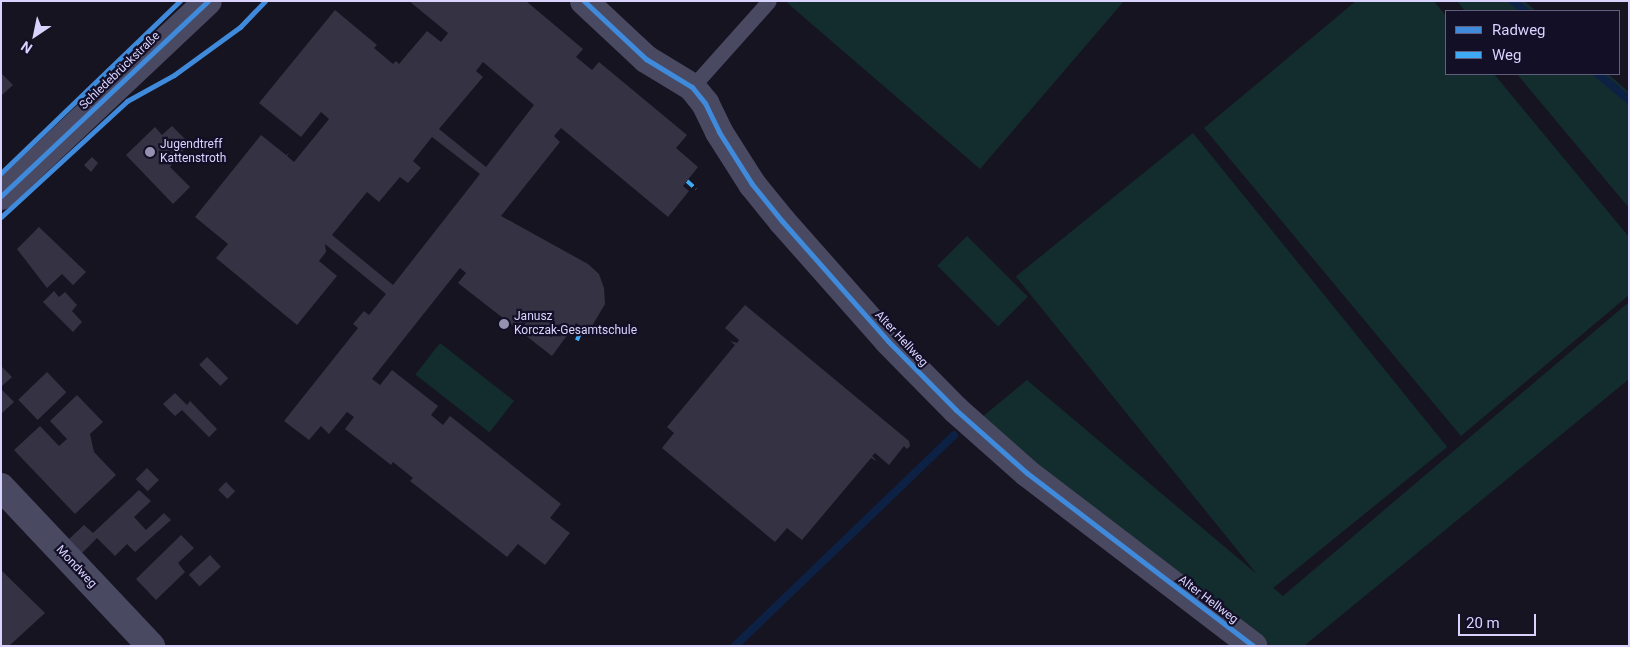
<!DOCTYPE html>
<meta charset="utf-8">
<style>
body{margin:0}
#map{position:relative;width:1630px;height:647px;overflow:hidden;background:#161421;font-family:Roboto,sans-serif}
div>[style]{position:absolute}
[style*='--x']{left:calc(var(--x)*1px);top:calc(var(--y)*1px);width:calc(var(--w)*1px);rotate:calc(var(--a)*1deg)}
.green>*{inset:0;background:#132c2d;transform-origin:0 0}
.stream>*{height:8px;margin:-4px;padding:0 4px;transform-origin:4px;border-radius:4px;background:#0d2144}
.building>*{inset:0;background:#343243;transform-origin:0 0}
.service>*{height:15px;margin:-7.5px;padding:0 7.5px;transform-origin:7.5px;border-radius:7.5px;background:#4a4962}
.minor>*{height:28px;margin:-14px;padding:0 14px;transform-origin:14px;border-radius:14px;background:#4a4962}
.quiet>*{height:4px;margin-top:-2px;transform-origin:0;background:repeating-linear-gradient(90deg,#3fa9f5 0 8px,transparent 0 12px)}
.cycleway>*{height:5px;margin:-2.5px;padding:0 2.5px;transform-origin:2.5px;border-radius:2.5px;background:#408adc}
.dots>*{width:14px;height:14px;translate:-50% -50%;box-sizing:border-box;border:2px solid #130f26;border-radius:50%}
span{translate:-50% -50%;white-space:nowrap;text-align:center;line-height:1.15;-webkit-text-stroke:4.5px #130f26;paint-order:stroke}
.street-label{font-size:12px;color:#d9d4ff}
.poi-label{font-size:12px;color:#d9d4ff}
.left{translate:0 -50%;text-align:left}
.frame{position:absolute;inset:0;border:2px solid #d9d4ff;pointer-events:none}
.legend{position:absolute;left:1445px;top:10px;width:175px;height:65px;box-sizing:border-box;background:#130f26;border:1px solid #625e7d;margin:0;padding:6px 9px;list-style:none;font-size:15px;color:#d9d4ff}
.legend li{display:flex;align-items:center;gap:10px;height:25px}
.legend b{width:25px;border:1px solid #625e7d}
.north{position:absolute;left:10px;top:10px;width:50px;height:50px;-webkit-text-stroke:4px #130f26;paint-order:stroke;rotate:214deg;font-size:14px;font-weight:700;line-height:20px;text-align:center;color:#d9d4ff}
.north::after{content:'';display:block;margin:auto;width:18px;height:22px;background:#d9d4ff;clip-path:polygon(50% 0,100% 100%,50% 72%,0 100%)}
.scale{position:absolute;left:1458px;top:614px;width:78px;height:22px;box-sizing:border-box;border:2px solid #d9d4ff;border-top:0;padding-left:6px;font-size:15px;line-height:18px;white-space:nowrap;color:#d9d4ff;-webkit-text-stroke:4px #130f26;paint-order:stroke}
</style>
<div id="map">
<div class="green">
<div style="clip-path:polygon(785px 1px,1124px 1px,980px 169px)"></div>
<div style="clip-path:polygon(1356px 1px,1434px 1px,1446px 16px,1446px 74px,1494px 74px,1629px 237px,1629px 295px,1461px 436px,1204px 128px)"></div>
<div style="clip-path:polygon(1457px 1px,1524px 1px,1536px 11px,1465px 11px)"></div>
<div style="clip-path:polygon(1517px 74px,1608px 74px,1629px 92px,1629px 208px)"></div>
<div style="left:1193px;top:133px;width:404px;height:228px;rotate:51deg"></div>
<div style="left:967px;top:236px;width:86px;height:42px;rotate:45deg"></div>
<div style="clip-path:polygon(1629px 302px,1629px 379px,1304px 646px,1270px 646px,1244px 629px,1036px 465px,982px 417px,1027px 380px,1283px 596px)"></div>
<div style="left:440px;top:343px;width:94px;height:40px;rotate:38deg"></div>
</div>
<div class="stream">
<div style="--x:1513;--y:1;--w:16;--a:40"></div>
<div style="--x:1598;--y:74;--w:40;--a:40"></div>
<div style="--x:735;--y:646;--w:304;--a:-43.9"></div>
</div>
<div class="building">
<div style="clip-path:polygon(evenodd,409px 1px,526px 1px,583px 49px,576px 57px,592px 70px,599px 62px,687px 135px,676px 148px,698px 167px,683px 186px,689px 191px,668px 217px,561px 128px,554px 136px,560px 142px,501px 216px,588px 264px,599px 274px,604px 288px,605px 304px,589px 331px,595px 335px,576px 323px,552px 356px,458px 283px,466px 273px,460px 268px,372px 379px,380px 385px,392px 370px,438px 406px,431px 415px,443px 425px,450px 416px,561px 504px,550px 518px,570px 533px,545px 565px,518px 544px,507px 557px,410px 481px,413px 478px,393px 462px,391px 465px,345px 429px,354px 417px,347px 412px,329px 434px,321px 426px,309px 440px,284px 421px,358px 328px,353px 324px,364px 311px,369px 315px,386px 294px,325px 244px,326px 252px,319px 261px,337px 276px,297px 325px,216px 258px,228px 244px,195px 217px,261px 135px,286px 155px,289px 153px,287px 156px,294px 162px,329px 119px,321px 112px,301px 137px,259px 103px,335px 10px,377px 45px,374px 48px,393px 64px,396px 61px,399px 64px,427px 31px,441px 42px,448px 33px,409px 1px,483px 62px,534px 105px,486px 167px,439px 129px,483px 77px,476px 71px,483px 62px,409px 1px,432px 137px,480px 174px,393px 285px,332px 235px,367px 192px,379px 202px,400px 177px,408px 183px,421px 168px,413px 161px,432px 137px)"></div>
<div style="clip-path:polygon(1px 73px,13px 85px,1px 96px)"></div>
<div style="clip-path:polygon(172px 126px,189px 143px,170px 167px,190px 187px,173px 204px,126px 155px,155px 127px,162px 135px)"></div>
<div style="clip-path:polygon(92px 157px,98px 163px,91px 172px,84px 165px)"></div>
<div style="clip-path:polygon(39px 227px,86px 272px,73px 285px,62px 274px,47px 288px,17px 249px)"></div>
<div style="clip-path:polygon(54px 291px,59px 297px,65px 292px,77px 305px,72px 311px,82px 322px,73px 332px,43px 302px)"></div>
<div style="clip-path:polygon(745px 305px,909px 441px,910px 446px,907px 449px,904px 446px,889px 465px,875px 453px,872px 456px,877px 461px,871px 458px,802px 540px,787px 528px,775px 542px,662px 448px,674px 433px,667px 427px,735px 345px,730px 341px,737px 343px,739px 340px,725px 328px)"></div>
<div style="left:207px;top:357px;width:30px;height:11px;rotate:45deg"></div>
<div style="clip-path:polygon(1px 366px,12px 377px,1px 387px)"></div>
<div style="left:47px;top:372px;width:28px;height:40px;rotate:46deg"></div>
<div style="clip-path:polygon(1px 389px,14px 402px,1px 414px)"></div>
<div style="clip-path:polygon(175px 393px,187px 405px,190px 401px,217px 429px,209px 437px,182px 410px,175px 416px,163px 404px)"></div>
<div style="clip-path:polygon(77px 395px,103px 422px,90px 434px,94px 452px,116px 475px,75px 514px,14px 450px,40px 426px,59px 446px,67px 439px,50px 421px)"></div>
<div style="left:147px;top:468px;width:17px;height:16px;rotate:45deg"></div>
<div style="left:226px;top:482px;width:13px;height:11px;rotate:45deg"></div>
<div style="clip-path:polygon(139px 490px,151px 501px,134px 517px,146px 530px,164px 513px,171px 520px,135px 552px,127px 544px,115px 556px,97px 538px,82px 553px,69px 539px,84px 525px,93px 533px)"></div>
<div style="clip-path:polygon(181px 535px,194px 548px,178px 563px,185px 572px,156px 600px,136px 579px)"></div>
<div style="left:210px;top:555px;width:16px;height:29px;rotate:47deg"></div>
<div style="clip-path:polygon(1px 570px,45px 613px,9px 646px,1px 646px)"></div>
</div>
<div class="service">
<div style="--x:692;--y:87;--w:115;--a:-48.2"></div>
</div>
<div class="minor">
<div style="--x:584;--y:1;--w:85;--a:43.1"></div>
<div style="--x:646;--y:59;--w:54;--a:31.3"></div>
<div style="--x:692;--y:87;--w:21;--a:51"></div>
<div style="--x:705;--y:103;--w:32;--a:64"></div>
<div style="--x:719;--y:132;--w:62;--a:57.6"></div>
<div style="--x:752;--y:184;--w:48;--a:51"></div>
<div style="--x:782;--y:221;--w:160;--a:48.5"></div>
<div style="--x:888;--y:341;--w:97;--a:45.4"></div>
<div style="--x:956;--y:410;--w:95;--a:41.6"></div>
<div style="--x:1027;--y:473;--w:285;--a:37.4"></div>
<div style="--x:1;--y:196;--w:284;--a:-43.3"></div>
<div style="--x:1;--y:487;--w:219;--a:46.7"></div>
</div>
<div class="quiet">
<div style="--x:687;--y:181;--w:12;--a:42"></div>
<div style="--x:573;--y:327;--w:9;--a:41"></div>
<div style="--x:580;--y:333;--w:8;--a:113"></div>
</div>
<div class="cycleway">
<div style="--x:584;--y:1;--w:85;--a:43.1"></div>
<div style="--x:646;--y:59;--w:54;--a:31.3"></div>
<div style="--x:692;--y:87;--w:21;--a:51"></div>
<div style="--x:705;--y:103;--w:32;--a:64"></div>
<div style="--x:719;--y:132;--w:62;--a:57.6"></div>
<div style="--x:752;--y:184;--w:48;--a:51"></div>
<div style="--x:782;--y:221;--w:160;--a:48.5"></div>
<div style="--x:888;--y:341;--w:97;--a:45.4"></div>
<div style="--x:956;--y:410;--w:95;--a:41.6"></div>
<div style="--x:1027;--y:473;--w:285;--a:37.4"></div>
<div style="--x:1;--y:173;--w:248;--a:-43.9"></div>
<div style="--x:1;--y:196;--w:284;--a:-43.3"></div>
<div style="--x:1;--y:217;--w:171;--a:-42.6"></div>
<div style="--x:127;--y:101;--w:54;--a:-29"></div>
<div style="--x:174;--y:75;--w:82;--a:-36"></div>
<div style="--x:240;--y:27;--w:36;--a:-46"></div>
</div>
<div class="dots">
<div style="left:150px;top:152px;background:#9591b1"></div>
<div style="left:504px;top:324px;background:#9591b1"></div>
</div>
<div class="street-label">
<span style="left:120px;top:71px;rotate:-44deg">Schledebrückstraße</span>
<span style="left:901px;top:339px;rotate:47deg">Alter Hellweg</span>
<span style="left:76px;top:567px;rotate:47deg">Mondweg</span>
<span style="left:1208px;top:600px;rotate:37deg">Alter Hellweg</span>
</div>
<div class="poi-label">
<span class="left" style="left:160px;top:152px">Jugendtreff<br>Kattenstroth</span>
<span class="left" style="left:514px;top:324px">Janusz<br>Korczak-Gesamtschule</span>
</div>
<div class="frame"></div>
<ul class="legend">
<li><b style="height:6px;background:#408adc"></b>Radweg</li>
<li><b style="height:6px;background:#3fa9f5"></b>Weg</li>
</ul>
<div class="north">N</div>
<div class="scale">20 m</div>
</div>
